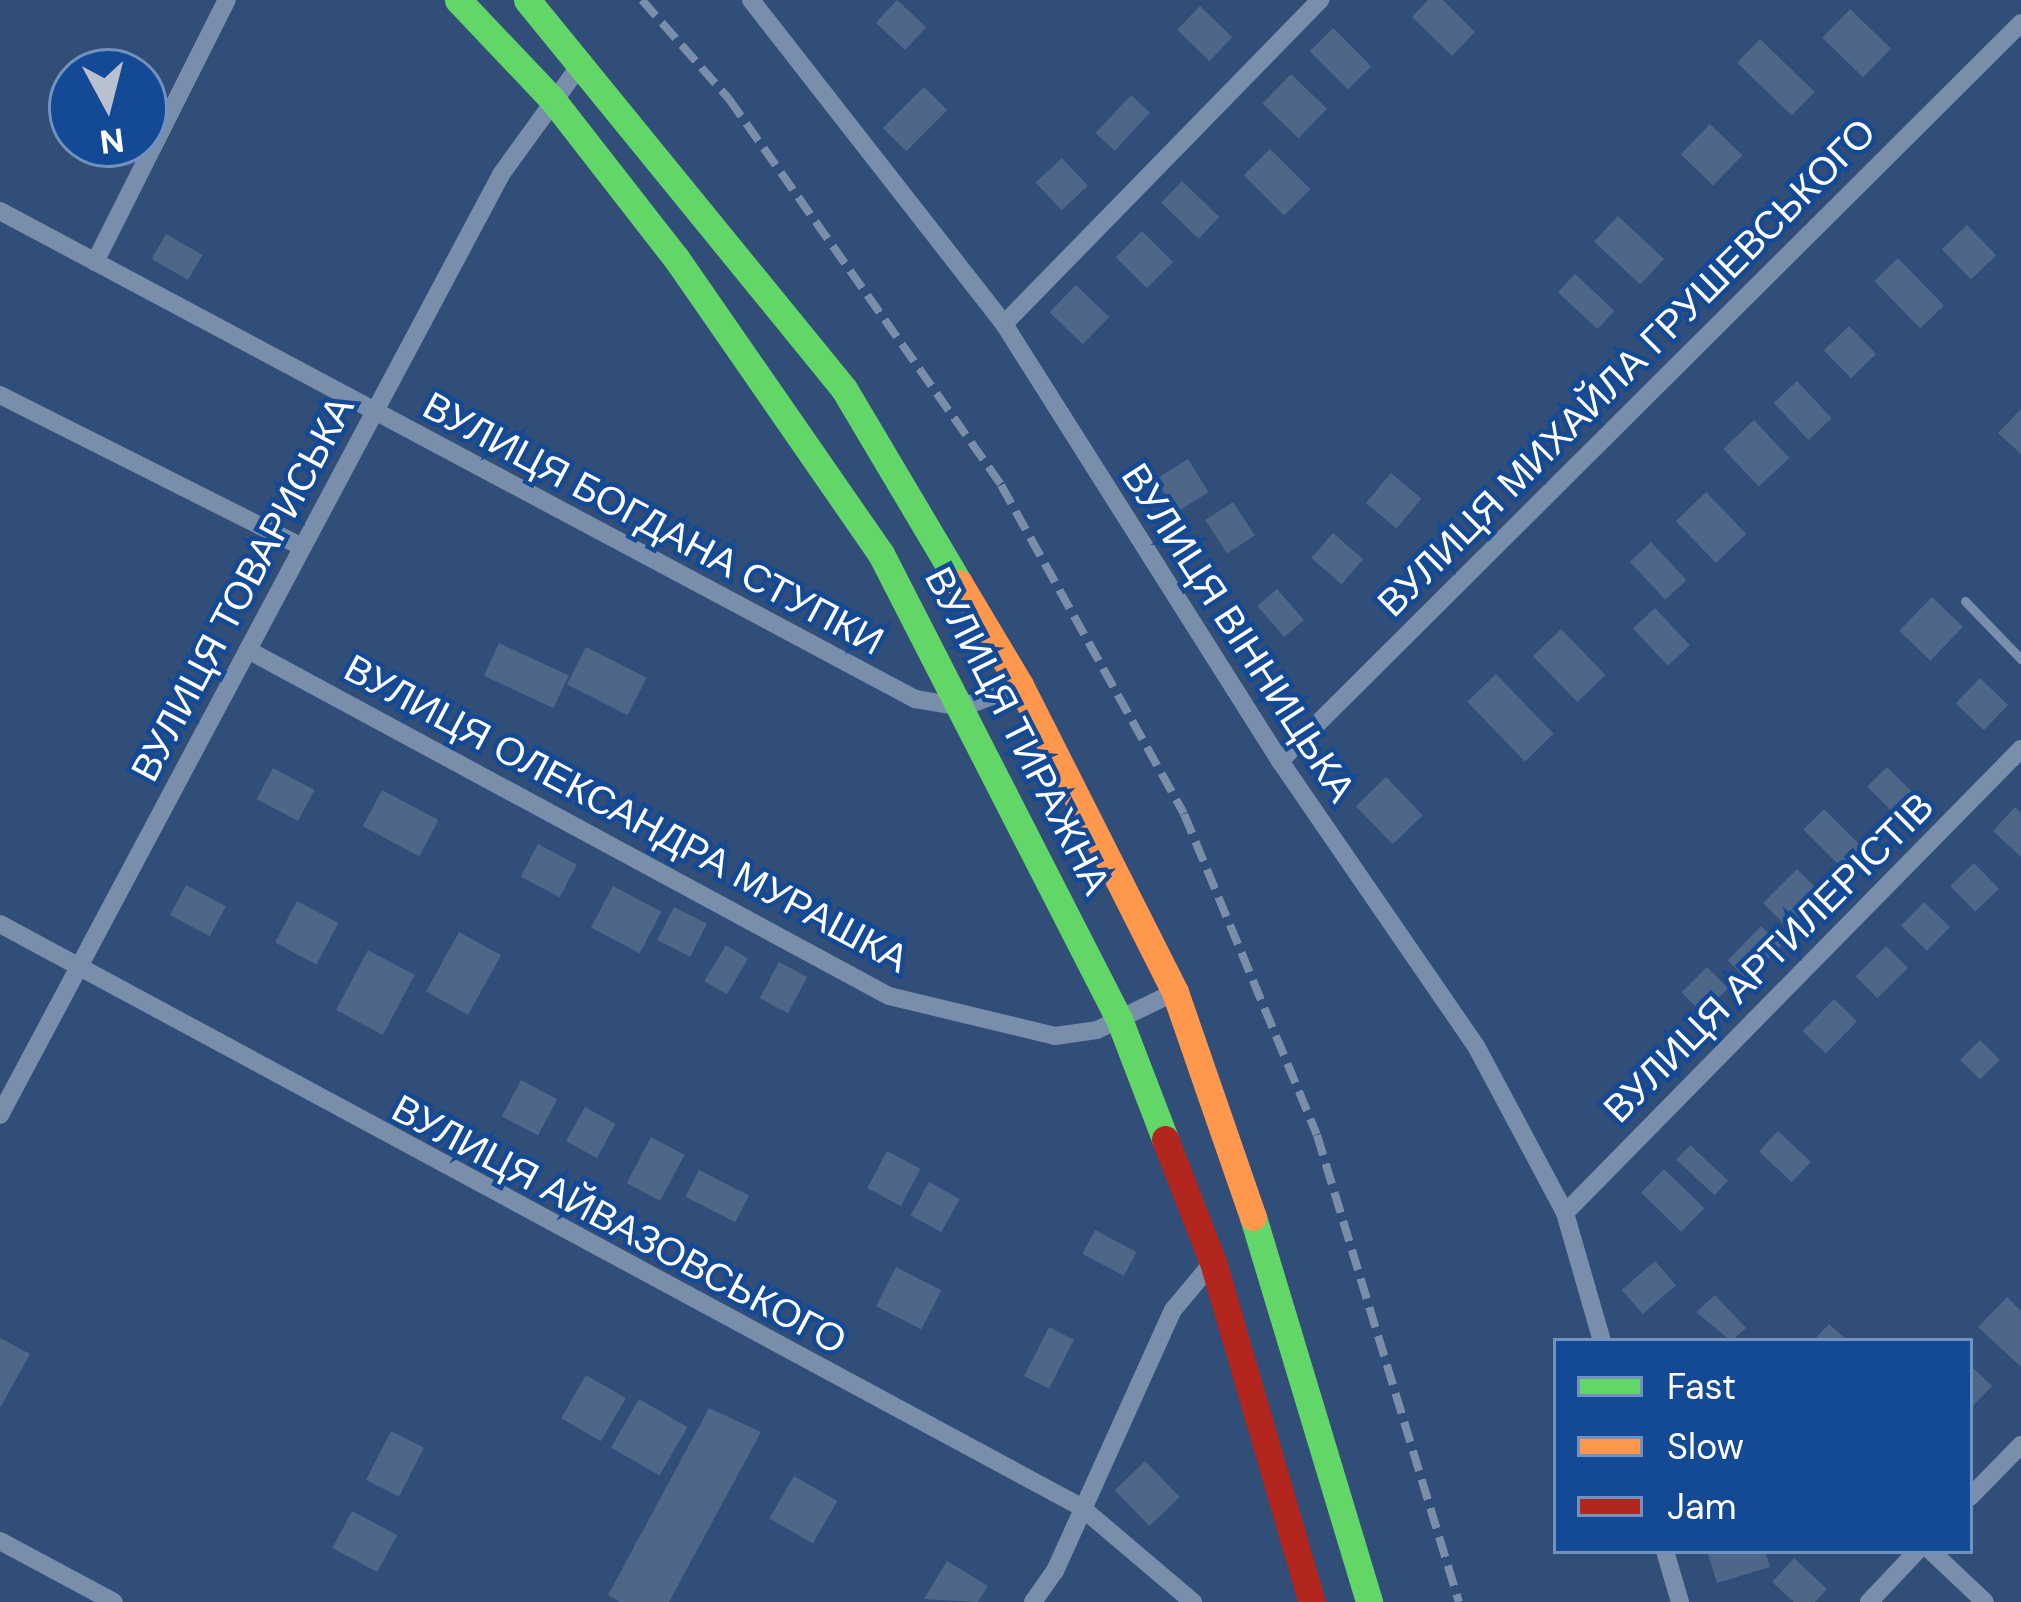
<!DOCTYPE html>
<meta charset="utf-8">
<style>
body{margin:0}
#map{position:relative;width:2021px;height:1602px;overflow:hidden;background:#304e78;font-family:"DM Sans",sans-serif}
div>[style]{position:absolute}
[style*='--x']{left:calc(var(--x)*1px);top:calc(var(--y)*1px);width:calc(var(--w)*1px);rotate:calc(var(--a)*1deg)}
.building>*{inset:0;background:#4e6687;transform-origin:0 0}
.lane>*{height:9px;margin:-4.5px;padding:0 4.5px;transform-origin:4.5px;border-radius:4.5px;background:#798eab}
.street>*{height:18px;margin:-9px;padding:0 9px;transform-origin:9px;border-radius:9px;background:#798eab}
.fast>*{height:27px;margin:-13.5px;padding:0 13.5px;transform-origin:13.5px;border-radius:13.5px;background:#63d668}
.slow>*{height:27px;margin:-13.5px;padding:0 13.5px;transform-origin:13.5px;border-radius:13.5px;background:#ff974d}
.jam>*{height:27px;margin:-13.5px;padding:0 13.5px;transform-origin:13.5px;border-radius:13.5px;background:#b3261e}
.rail>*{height:8px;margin-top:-4px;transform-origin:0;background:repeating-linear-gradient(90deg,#7b8ea9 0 21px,transparent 0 30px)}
span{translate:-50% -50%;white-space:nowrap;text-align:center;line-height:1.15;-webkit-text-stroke:9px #134995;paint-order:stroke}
.street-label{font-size:39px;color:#fff}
.legend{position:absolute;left:1553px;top:1338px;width:420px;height:216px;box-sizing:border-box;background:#134995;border:3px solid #7192bf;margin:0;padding:15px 21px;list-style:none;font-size:36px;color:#fff}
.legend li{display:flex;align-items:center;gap:24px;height:60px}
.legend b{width:60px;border:3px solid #7192bf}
.north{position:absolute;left:48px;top:48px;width:120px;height:120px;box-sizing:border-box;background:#134995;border:3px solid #7192bf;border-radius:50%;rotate:173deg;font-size:33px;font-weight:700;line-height:48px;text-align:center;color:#fff}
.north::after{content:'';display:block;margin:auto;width:42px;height:54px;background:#b7c1d0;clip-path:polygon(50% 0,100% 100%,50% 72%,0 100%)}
</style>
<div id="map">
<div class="building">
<div style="left:897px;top:0;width:40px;height:31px;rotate:43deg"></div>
<div style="clip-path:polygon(1428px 0,1443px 0,1475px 32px,1452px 56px,1412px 17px)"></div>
<div style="left:1200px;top:6px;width:45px;height:33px;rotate:44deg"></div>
<div style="left:1850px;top:9px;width:57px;height:40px;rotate:44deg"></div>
<div style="left:1333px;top:28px;width:54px;height:33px;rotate:45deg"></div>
<div style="left:1760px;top:39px;width:76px;height:33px;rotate:44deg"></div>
<div style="left:1291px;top:74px;width:50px;height:41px;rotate:44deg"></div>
<div style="left:924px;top:87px;width:33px;height:58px;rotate:45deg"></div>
<div style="left:1131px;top:95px;width:26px;height:52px;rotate:43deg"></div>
<div style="left:1710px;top:124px;width:45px;height:42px;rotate:44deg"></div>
<div style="left:1270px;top:149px;width:57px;height:37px;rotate:45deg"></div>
<div style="left:1062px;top:158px;width:38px;height:36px;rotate:47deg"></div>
<div style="left:1182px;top:181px;width:52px;height:30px;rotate:44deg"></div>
<div style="left:1618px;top:216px;width:63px;height:35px;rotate:43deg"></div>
<div style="left:1967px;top:225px;width:42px;height:35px;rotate:46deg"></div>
<div style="left:1142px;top:231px;width:44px;height:37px;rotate:45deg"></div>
<div style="left:166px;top:234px;width:42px;height:29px;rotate:30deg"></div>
<div style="left:1898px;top:258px;width:66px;height:33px;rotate:46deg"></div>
<div style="left:1575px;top:274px;width:54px;height:25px;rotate:43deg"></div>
<div style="left:1076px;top:285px;width:46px;height:38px;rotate:44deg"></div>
<div style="left:1849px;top:326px;width:39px;height:35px;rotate:46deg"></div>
<div style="left:1797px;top:381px;width:51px;height:32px;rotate:47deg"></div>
<div style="clip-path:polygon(2021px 409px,2021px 454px,1998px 433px)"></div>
<div style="left:1754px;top:420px;width:52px;height:42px;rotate:47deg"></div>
<div style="left:1188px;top:459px;width:39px;height:38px;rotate:58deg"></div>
<div style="left:1391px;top:473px;width:40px;height:39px;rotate:40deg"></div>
<div style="left:1706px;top:492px;width:58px;height:42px;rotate:46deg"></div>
<div style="left:1233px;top:502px;width:40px;height:33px;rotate:57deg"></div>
<div style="left:1333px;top:533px;width:40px;height:33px;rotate:41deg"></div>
<div style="left:1651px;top:542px;width:52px;height:29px;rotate:47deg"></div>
<div style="left:1277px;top:589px;width:41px;height:26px;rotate:49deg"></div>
<div style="left:1932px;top:597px;width:43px;height:47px;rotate:44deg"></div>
<div style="left:1655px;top:608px;width:51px;height:30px;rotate:47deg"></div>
<div style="left:1561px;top:629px;width:64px;height:39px;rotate:46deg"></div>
<div style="left:499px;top:643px;width:77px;height:36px;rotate:25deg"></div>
<div style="left:586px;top:647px;width:68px;height:42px;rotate:27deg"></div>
<div style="left:1496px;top:674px;width:83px;height:40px;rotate:46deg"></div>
<div style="left:1980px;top:678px;width:39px;height:35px;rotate:44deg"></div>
<div style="left:1887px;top:767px;width:47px;height:28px;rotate:45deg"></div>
<div style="left:273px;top:768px;width:47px;height:35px;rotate:28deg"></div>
<div style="left:1386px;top:777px;width:53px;height:42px;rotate:46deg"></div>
<div style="left:382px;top:790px;width:64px;height:41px;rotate:28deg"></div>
<div style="clip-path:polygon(2015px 807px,2021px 813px,2021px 857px,1993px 831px)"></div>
<div style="left:1824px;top:809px;width:58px;height:29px;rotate:45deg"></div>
<div style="left:538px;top:844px;width:44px;height:37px;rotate:28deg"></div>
<div style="left:1974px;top:863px;width:36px;height:33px;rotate:46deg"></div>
<div style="left:1797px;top:869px;width:37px;height:48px;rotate:45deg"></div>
<div style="left:186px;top:885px;width:45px;height:34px;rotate:28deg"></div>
<div style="left:613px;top:886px;width:55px;height:47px;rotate:28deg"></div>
<div style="left:297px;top:901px;width:47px;height:47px;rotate:28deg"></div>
<div style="left:1924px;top:902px;width:36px;height:33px;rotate:44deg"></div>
<div style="left:674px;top:907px;width:37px;height:37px;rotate:27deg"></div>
<div style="left:1761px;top:926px;width:28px;height:48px;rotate:44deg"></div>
<div style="left:459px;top:932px;width:48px;height:68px;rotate:29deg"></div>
<div style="left:726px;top:945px;width:26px;height:42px;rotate:31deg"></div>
<div style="left:1886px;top:946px;width:31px;height:43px;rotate:45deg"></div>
<div style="left:368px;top:950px;width:53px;height:68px;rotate:28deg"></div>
<div style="left:779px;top:962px;width:32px;height:41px;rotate:28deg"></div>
<div style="left:1707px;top:967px;width:30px;height:36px;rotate:45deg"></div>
<div style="left:1834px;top:999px;width:32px;height:45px;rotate:44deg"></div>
<div style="left:1980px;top:1040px;width:28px;height:28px;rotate:45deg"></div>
<div style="left:521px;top:1080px;width:41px;height:41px;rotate:28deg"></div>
<div style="left:585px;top:1107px;width:35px;height:39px;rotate:29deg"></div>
<div style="left:1778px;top:1131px;width:45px;height:28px;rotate:43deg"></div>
<div style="left:651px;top:1137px;width:38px;height:52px;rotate:28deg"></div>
<div style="left:1690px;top:1145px;width:52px;height:20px;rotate:43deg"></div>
<div style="left:887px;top:1151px;width:38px;height:42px;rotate:28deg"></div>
<div style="left:1664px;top:1169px;width:56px;height:33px;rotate:44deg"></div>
<div style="left:699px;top:1170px;width:56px;height:30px;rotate:27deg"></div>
<div style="left:929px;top:1182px;width:35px;height:38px;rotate:29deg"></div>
<div style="left:1095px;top:1230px;width:47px;height:27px;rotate:28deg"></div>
<div style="left:1655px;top:1261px;width:32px;height:44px;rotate:49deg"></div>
<div style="left:896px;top:1267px;width:51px;height:44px;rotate:27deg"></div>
<div style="clip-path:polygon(1715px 1295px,1746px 1328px,1731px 1341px,1696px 1312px)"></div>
<div style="clip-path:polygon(2007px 1297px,2021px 1311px,2021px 1367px,1978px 1327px)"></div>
<div style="clip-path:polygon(1829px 1324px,1848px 1341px,1813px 1341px)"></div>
<div style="left:1049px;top:1327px;width:28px;height:55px;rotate:27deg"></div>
<div style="clip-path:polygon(0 1338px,30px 1354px,0 1408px)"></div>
<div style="clip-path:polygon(1970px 1365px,1992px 1386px,1970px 1409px)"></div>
<div style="left:586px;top:1375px;width:46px;height:50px;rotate:30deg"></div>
<div style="left:639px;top:1399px;width:56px;height:56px;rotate:30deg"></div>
<div style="clip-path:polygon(709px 1408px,761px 1432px,669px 1602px,620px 1602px,608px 1595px)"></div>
<div style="left:391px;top:1431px;width:37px;height:55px;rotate:27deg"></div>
<div style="left:1145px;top:1461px;width:50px;height:42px;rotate:46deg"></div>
<div style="left:794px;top:1476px;width:50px;height:49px;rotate:30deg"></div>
<div style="left:352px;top:1511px;width:51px;height:42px;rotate:28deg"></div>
<div style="clip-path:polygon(1707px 1551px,1765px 1551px,1770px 1567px,1717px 1583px)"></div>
<div style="clip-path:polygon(1794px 1558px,1827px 1589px,1815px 1602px,1794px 1602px,1772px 1582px)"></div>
<div style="clip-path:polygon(947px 1561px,988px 1586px,978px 1602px,924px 1599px)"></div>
</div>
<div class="lane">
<div style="--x:1965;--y:601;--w:81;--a:46"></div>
</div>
<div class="street">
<div style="--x:751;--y:0;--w:411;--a:52"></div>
<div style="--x:1004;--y:324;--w:517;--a:57.72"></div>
<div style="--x:1280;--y:761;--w:346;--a:55.5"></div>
<div style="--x:1476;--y:1046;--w:189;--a:61.9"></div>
<div style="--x:1565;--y:1213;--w:133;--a:73.9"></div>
<div style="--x:0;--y:211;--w:1037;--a:28.07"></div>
<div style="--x:915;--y:699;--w:49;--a:9.5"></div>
<div style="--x:963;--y:707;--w:61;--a:-21.1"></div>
<div style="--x:95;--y:262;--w:293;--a:-63.3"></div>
<div style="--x:1004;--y:324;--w:453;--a:-45.7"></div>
<div style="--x:0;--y:395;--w:334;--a:26.7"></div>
<div style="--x:248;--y:650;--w:728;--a:28.36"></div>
<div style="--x:889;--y:996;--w:171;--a:13.5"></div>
<div style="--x:1055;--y:1036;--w:42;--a:-8.1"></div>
<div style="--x:1097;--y:1030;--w:87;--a:-26"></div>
<div style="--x:1280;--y:761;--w:1046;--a:-44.88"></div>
<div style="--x:0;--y:924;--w:1228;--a:28.34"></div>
<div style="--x:1081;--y:1507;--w:147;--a:40.3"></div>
<div style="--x:0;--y:1115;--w:1067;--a:-61.95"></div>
<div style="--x:502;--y:173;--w:138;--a:-54.1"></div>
<div style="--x:1565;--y:1213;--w:651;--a:-45.5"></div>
<div style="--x:1970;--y:1497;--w:73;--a:-45.6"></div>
<div style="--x:0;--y:1541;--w:129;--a:28.2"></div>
<div style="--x:1665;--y:1551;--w:53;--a:73.6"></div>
<div style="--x:1931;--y:1551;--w:74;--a:43.4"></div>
<div style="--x:1033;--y:1602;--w:38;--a:-55"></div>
<div style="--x:1055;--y:1571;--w:286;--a:-65.7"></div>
<div style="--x:1173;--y:1310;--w:62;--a:-50.2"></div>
<div style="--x:1869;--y:1602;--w:70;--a:-46.7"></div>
</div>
<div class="fast">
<div style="--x:458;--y:0;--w:137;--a:46.5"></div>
<div style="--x:552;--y:99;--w:202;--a:52.1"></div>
<div style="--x:676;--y:258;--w:360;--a:55.3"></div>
<div style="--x:881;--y:554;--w:522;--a:62.9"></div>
<div style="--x:1119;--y:1019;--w:129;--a:69"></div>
<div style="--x:527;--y:0;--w:502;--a:50.82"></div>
<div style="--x:844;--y:389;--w:226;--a:59.3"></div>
<div style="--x:1253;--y:1217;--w:402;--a:73.2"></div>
</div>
<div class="slow">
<div style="--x:959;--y:583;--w:119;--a:59.1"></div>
<div style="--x:1020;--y:685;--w:344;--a:63.2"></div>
<div style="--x:1175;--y:992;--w:238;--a:70.9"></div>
</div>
<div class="jam">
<div style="--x:1165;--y:1139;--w:132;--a:68.7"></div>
<div style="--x:1213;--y:1262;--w:354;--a:73.8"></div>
</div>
<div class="rail">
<div style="--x:642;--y:0;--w:132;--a:48.7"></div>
<div style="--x:729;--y:99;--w:472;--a:54.8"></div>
<div style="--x:1001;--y:485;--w:376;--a:60.9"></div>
<div style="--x:1184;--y:814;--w:347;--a:67.5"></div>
<div style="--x:1317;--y:1135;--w:488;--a:73.1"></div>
</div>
<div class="street-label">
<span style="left:1627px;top:368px;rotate:-45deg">ВУЛИЦЯ МИХАЙЛА ГРУШЕВСЬКОГО</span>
<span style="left:653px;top:524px;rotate:28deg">ВУЛИЦЯ БОГДАНА СТУПКИ</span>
<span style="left:243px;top:589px;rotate:-62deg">ВУЛИЦЯ ТОВАРИСЬКА</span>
<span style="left:1238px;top:633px;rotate:57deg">ВУЛИЦЯ ВІННИЦЬКА</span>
<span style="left:1017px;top:731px;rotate:63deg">ВУЛИЦЯ ТИРАЖНА</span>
<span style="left:626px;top:814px;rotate:28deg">ВУЛИЦЯ ОЛЕКСАНДРА МУРАШКА</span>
<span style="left:1769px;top:958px;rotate:-45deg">ВУЛИЦЯ АРТИЛЕРІСТІВ</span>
<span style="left:619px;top:1225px;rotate:28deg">ВУЛИЦЯ АЙВАЗОВСЬКОГО</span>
</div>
<ul class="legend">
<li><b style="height:15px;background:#63d668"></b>Fast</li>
<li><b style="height:15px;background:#ff974d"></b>Slow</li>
<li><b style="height:15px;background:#b3261e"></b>Jam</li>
</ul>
<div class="north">N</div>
</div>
